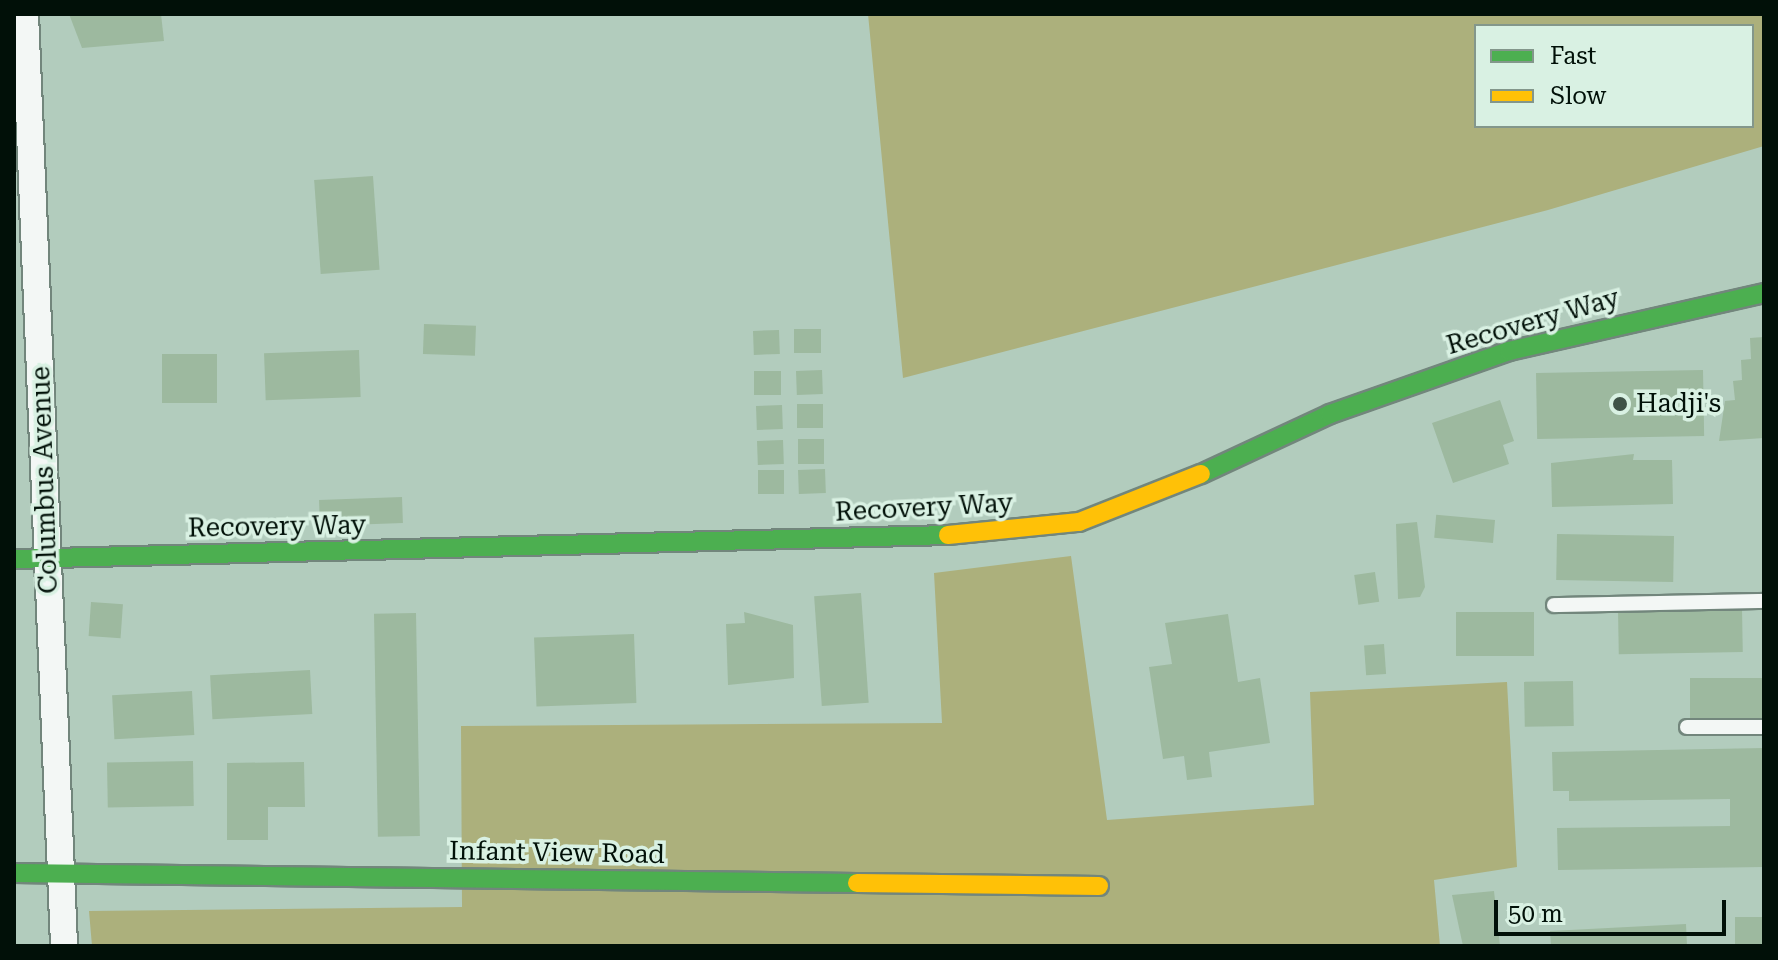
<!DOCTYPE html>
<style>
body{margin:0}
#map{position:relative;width:1778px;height:960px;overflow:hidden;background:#b2ccbd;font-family:"Roboto Serif",serif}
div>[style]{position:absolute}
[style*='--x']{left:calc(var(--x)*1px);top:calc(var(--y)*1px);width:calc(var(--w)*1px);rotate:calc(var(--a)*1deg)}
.green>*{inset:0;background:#acb07c}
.building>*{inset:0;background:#9db99f;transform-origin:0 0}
.roads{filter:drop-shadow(2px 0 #72867c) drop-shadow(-2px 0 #72867c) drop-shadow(0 2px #72867c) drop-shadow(0 -2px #72867c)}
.lane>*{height:14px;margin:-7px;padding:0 7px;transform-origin:7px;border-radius:7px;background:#f3f7f5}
.street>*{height:26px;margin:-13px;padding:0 13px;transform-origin:13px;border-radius:13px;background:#f3f7f5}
.fast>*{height:18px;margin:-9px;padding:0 9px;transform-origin:9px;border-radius:9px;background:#4caf50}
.slow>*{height:18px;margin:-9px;padding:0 9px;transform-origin:9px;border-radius:9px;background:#ffc107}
.dots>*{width:22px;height:22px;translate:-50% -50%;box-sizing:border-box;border:4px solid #d9f1e3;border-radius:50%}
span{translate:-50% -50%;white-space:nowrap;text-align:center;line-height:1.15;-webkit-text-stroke:7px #d9f1e3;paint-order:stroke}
.street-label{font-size:26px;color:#011008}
.poi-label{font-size:26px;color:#011008}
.left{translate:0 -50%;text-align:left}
.frame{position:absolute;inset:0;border:16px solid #011008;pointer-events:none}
.legend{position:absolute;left:1474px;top:24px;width:280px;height:104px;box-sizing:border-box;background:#d9f1e3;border:2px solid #83978b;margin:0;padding:10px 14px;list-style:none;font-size:24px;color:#011008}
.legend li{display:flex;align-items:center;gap:16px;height:40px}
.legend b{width:40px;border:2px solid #83978b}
.scale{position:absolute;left:1494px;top:900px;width:232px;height:36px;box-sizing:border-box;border:4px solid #011008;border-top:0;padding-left:10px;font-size:24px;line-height:28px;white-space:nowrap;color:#011008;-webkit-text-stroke:6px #d9f1e3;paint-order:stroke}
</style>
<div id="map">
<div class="green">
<div style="clip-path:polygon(evenodd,868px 14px,1764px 14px,1764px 146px,1548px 210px,903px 378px,868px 14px,1476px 26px,1752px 26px,1752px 126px,1476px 126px,1476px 26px)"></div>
<div style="clip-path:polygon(1071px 556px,1107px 820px,1314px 805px,1310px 692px,1507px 682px,1517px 867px,1434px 880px,1440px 946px,92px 946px,89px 911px,462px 907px,461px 726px,942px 723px,934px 573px)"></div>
</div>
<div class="building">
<div style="clip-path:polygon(69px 14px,161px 14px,164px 41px,82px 48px)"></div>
<div style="left:373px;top:176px;width:94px;height:59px;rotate:86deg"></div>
<div style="left:424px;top:324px;width:52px;height:30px;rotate:2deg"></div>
<div style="left:821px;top:329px;width:24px;height:27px;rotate:90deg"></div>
<div style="left:779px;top:330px;width:24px;height:26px;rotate:88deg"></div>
<div style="clip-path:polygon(1764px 337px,1764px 438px,1719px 441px,1725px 401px,1735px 400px,1733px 381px,1742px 380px,1741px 360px,1751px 359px,1750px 338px)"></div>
<div style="left:359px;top:350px;width:47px;height:95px;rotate:88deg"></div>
<div style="left:162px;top:354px;width:55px;height:49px"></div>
<div style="left:822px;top:370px;width:24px;height:26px;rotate:88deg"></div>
<div style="left:1703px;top:370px;width:66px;height:167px;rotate:89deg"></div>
<div style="left:781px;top:371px;width:24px;height:27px;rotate:90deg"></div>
<div style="clip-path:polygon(1500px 400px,1514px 441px,1503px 445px,1509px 464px,1453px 483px,1432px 423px)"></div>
<div style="left:823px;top:404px;width:24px;height:26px;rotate:90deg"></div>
<div style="left:782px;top:405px;width:24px;height:26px;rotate:88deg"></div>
<div style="left:798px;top:439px;width:26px;height:25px"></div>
<div style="left:783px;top:440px;width:24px;height:26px;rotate:88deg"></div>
<div style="clip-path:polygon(1634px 454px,1633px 460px,1672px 460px,1673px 504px,1552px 507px,1551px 463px)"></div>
<div style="left:825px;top:469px;width:24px;height:27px;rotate:88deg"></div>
<div style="left:784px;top:470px;width:24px;height:26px;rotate:90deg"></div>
<div style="left:402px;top:497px;width:26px;height:83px;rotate:88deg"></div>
<div style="left:1495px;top:520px;width:23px;height:59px;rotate:95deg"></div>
<div style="clip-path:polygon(1417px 522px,1425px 587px,1420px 597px,1398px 599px,1396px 524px)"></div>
<div style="left:1557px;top:534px;width:117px;height:46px;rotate:1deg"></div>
<div style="left:1375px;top:572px;width:30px;height:21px;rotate:82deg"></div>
<div style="left:861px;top:593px;width:110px;height:47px;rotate:86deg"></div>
<div style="left:91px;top:602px;width:32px;height:34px;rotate:4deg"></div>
<div style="left:1742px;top:608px;width:44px;height:124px;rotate:89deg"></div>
<div style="clip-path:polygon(744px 612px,793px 625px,794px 678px,728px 685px,726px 624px,745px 623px)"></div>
<div style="left:1534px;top:612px;width:44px;height:78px;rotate:90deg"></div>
<div style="left:416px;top:613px;width:223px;height:42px;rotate:89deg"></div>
<div style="clip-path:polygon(1228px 614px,1238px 682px,1260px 678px,1270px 743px,1209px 752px,1212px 777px,1187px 780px,1184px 756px,1163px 759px,1149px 667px,1172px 664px,1165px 623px)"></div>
<div style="left:634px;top:634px;width:69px;height:100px;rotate:88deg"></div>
<div style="left:1384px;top:644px;width:30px;height:20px;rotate:86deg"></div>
<div style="left:310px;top:670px;width:44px;height:100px;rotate:87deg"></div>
<div style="left:1764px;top:678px;width:46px;height:74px;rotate:90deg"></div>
<div style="left:1573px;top:681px;width:45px;height:49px;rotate:89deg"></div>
<div style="left:192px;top:691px;width:44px;height:80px;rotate:87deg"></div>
<div style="clip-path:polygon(1764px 748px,1764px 867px,1558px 870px,1557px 828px,1730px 826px,1730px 799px,1569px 801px,1569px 791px,1553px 791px,1552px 752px)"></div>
<div style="left:193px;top:761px;width:45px;height:86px;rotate:89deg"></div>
<div style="clip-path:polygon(304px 762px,305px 807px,268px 807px,268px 840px,227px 840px,227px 763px)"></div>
<div style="clip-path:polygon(1494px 891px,1500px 946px,1463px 946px,1452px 895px)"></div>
<div style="left:1735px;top:917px;width:29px;height:29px"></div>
<div style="clip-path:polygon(1686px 924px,1687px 946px,1551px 946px,1550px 931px)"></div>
</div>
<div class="roads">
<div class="lane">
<div style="--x:1554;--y:605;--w:210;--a:-1.1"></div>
<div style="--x:1687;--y:727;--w:77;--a:0"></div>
</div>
<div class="street">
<div style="--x:25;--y:14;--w:933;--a:87.6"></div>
</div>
<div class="fast">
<div style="--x:1201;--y:474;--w:142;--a:-24.9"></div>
<div style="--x:1330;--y:414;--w:190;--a:-19.4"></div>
<div style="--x:1509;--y:351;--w:262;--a:-12.8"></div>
<div style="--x:14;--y:559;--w:934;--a:-1.47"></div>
<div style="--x:14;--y:873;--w:843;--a:0.68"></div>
</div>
<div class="slow">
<div style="--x:948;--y:535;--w:132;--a:-5.7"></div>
<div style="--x:1079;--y:522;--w:131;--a:-21.5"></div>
<div style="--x:857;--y:883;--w:242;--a:0.7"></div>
</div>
</div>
<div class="dots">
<div style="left:1620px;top:404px;background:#3f5247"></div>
</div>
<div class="street-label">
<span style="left:1533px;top:322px;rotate:-16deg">Recovery Way</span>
<span style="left:45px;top:480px;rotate:-92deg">Columbus Avenue</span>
<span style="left:924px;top:508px;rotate:-3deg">Recovery Way</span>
<span style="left:277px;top:527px;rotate:-1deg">Recovery Way</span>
<span style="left:557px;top:853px;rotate:1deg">Infant View Road</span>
</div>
<div class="poi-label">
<span class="left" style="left:1636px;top:404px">Hadji's</span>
</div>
<div class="frame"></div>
<ul class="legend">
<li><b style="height:10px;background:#4caf50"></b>Fast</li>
<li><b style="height:10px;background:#ffc107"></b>Slow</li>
</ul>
<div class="scale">50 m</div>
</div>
